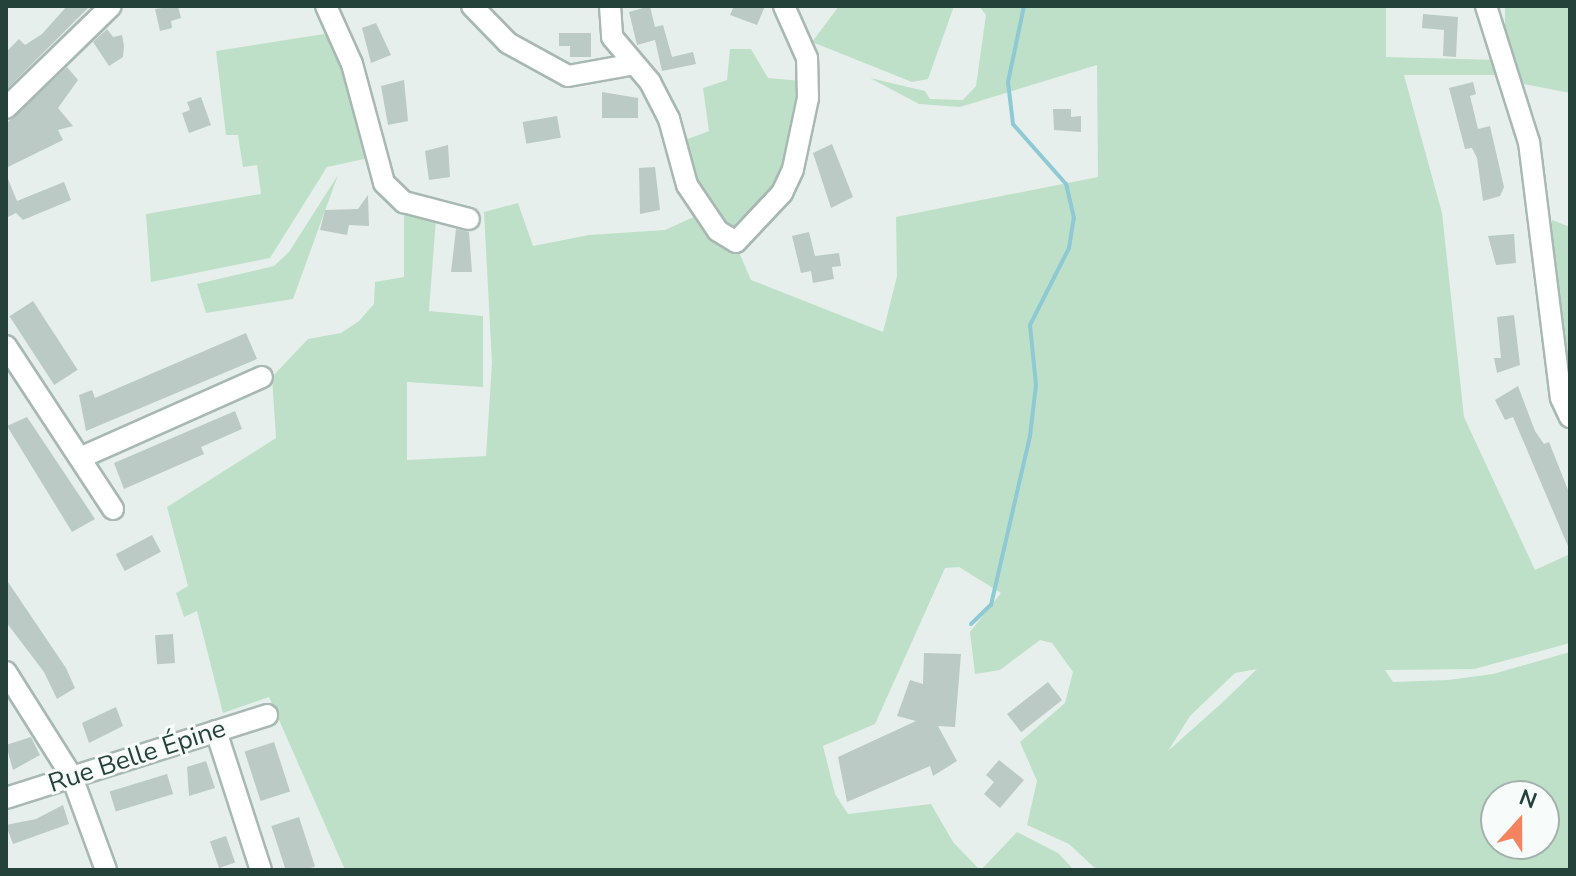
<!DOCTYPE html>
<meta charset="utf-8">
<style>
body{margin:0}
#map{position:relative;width:1576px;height:876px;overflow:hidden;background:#e6efeb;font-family:"Nunito Sans",sans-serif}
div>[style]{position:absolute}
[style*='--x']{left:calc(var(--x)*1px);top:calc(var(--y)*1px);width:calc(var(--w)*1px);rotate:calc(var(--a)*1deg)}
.green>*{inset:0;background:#bfe0c8}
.stream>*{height:4px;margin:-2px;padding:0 2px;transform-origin:2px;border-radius:2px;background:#8ec9d4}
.building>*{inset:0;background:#bbcac4;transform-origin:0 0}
.roads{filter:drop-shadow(2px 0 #a8b8b2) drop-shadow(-2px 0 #a8b8b2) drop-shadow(0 2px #a8b8b2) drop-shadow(0 -2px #a8b8b2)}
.minor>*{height:20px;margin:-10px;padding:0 10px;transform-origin:10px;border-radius:10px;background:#fff}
span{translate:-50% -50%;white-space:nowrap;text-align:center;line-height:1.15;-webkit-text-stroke:6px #f7fbf9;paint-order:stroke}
.street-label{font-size:26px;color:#24423a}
.frame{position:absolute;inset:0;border:8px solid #24423a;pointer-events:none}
.north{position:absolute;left:1480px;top:780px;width:80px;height:80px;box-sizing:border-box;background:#f7fbf9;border:2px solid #a3b1ad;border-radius:50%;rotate:21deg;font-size:22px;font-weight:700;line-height:32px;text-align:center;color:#24423a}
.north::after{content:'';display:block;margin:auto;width:28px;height:36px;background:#f4845f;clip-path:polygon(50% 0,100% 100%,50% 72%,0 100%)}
</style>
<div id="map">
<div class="green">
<div style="clip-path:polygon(839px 6px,954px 6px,928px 79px,912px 82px,812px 42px)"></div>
<div style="clip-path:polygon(evenodd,979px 6px,1386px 6px,1386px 57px,1500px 60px,1504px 75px,1404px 75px,1442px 213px,1464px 417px,1535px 570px,1570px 554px,1570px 643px,1474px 669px,1385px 670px,1393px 682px,1448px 680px,1493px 674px,1570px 652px,1570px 870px,1097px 870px,1069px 844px,1027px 825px,1037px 781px,1020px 742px,1065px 703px,1073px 672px,1052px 643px,1040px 640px,1000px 670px,975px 674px,970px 632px,1001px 593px,959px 567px,945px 568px,875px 724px,823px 746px,835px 794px,848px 814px,931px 804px,953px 842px,980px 870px,345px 870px,269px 697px,223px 713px,197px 611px,184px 617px,176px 593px,188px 586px,167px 507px,276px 438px,272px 377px,308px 339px,341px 333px,359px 321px,374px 304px,375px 282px,404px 277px,404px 209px,436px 219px,429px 311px,483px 316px,483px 387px,407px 382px,407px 460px,486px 456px,492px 363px,484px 212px,518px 203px,533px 246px,589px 235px,665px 230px,698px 215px,739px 252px,751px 280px,883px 332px,897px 276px,896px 217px,1098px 177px,1097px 65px,960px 107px,919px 104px,870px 78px,925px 91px,930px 99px,963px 100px,976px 86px,986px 15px,979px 6px,1257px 669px,1224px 701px,1168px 751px,1190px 716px,1235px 673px,1257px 669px,979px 6px,1496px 796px,1544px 796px,1544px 844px,1496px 844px,1496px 796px)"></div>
<div style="clip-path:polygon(1505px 6px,1570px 6px,1570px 93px,1524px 84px,1505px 41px)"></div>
<div style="clip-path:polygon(337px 32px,369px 158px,327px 167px,270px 258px,151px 282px,146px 214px,261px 194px,257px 165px,243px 167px,238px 135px,226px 135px,216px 51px)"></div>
<div style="clip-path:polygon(730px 49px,751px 49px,768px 78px,802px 81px,789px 166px,776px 198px,736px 236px,705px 204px,685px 140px,709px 131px,703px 88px,727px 80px)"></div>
<div style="clip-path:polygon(338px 175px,293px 299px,206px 313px,197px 284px,274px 266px,289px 252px)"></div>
<div style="clip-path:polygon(1552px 220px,1570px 227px,1570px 401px,1548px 244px)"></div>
<div style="clip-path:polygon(1017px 832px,1058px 853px,1074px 870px,981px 870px)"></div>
</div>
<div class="stream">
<div style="--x:971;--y:624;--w:28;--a:-44"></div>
<div style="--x:991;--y:605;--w:173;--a:-77"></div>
<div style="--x:1030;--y:436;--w:51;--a:-83.3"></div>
<div style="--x:1036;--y:385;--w:60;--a:-95.7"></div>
<div style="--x:1030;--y:325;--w:86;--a:-63.1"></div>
<div style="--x:1069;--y:248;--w:30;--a:-81"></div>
<div style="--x:1074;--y:218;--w:35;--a:-103"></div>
<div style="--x:1066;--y:184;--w:80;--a:-131.5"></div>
<div style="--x:1013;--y:124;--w:42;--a:-96.8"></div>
<div style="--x:1008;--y:82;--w:78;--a:-78.1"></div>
</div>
<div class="building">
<div style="clip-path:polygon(67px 6px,90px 6px,6px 90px,6px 52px,19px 39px,25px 45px,42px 34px)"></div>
<div style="clip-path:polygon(178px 6px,181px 18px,171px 21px,172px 28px,160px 31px,155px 9px)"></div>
<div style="clip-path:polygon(650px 6px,655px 27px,663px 25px,672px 57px,693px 52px,696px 64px,662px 71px,655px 40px,637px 45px,629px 12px)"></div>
<div style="clip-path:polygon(734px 6px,765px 6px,757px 25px,730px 15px)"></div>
<div style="clip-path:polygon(1423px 14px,1458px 17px,1456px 57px,1443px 56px,1444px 30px,1422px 28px)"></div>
<div style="clip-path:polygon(376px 23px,391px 55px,371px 63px,362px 28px)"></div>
<div style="clip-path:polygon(107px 29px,113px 37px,122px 35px,124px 46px,123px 57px,109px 66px,93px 42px)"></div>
<div style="clip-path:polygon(559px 33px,591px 33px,591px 57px,570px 57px,570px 46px,559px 46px)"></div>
<div style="clip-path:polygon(67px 67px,78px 80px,58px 108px,73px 126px,58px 130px,63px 140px,6px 168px,6px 124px)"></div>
<div style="clip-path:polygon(404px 80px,408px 121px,388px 125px,381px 86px)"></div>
<div style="clip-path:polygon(1473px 82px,1476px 94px,1470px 96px,1478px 129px,1490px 126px,1504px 187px,1500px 196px,1483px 201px,1477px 158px,1472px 148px,1465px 149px,1449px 88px)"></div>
<div style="clip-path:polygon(602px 92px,638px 98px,638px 118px,602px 118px)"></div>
<div style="clip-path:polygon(201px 97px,211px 125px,189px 133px,182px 113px,190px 110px,187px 102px)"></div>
<div style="clip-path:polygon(1053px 109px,1071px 109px,1071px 117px,1081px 116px,1081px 132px,1054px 130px)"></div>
<div style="left:557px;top:116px;width:22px;height:35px;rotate:80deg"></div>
<div style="clip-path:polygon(832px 144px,853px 197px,831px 208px,813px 153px)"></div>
<div style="clip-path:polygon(448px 145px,450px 177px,429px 180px,425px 151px)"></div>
<div style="clip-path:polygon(655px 167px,660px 210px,640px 214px,639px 168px)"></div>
<div style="clip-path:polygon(6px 174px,17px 201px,64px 182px,71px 200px,23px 220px,16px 213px,6px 218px)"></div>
<div style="clip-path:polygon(368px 195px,369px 226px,349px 225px,347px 235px,320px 230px,325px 210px,358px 209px)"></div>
<div style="clip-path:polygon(456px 229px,469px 232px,472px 272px,451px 272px)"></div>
<div style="clip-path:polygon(809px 232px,815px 256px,839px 253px,841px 266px,832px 267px,834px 279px,813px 283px,811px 271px,801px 273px,792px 236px)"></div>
<div style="clip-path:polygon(1514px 234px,1516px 263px,1496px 265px,1488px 236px)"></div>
<div style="left:33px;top:301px;width:82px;height:28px;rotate:57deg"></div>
<div style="clip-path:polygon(1514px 315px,1520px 365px,1497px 373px,1494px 358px,1501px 358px,1497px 317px)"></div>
<div style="clip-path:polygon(246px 333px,257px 359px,86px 431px,79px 395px,92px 390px,95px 398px)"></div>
<div style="clip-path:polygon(1518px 386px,1535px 431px,1544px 444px,1549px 442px,1570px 495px,1570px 551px,1513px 417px,1505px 420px,1495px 400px)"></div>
<div style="clip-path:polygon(235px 411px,242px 429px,201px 447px,204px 454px,124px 489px,114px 463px)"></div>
<div style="clip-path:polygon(27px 417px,95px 519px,72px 532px,7px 426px)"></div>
<div style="left:152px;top:535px;width:19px;height:41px;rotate:62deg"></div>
<div style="clip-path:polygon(6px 579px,66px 668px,75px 688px,57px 699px,44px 672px,6px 622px)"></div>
<div style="left:173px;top:634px;width:29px;height:18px;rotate:86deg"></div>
<div style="clip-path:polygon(924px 653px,961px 654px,955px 727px,938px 726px,957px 761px,933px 776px,930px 766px,847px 802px,838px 757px,916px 721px,897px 716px,910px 680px,923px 684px)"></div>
<div style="left:1048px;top:682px;width:23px;height:52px;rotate:52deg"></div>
<div style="clip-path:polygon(116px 707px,123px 726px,89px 743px,82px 723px)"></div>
<div style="clip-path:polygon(31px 737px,40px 755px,13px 770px,6px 745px)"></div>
<div style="left:274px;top:742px;width:52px;height:31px;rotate:72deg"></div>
<div style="clip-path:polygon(999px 760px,1024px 780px,1000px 808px,984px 794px,994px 782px,986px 775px)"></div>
<div style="clip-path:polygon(206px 761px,215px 788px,189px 796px,187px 767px)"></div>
<div style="left:167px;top:774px;width:21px;height:60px;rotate:73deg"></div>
<div style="clip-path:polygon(63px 805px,69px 824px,13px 844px,6px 825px,36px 819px)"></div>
<div style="left:299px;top:817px;width:52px;height:29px;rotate:72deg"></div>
<div style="left:226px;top:836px;width:28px;height:17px;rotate:71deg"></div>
</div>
<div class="roads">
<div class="minor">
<div style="--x:326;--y:6;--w:64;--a:65.9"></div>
<div style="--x:352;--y:64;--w:123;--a:74.9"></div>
<div style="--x:384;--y:183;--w:28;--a:44"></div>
<div style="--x:404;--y:202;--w:67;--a:14.7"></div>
<div style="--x:472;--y:6;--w:52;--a:45.8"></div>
<div style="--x:508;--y:43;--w:68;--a:28.8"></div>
<div style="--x:568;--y:76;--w:63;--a:-10.1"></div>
<div style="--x:610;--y:6;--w:31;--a:86"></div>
<div style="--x:612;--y:37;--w:59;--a:49.8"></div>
<div style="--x:650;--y:82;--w:42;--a:62.8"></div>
<div style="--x:669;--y:119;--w:68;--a:74.7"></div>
<div style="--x:687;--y:185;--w:55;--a:56"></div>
<div style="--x:718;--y:231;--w:21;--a:31"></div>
<div style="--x:736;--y:242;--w:67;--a:-46.8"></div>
<div style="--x:782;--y:193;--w:26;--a:-65"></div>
<div style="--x:793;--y:169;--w:73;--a:-78.1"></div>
<div style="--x:808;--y:98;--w:40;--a:-91.4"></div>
<div style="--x:807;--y:58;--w:57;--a:-113.9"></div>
<div style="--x:1486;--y:6;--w:143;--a:72.5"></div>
<div style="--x:1529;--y:142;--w:258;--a:82.9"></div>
<div style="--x:1561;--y:398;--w:21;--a:65"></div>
<div style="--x:6;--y:108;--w:146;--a:-44.2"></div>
<div style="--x:6;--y:346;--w:195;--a:56.7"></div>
<div style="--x:80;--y:458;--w:199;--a:-24"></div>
<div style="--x:6;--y:672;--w:124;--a:57.8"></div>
<div style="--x:72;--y:777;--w:99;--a:69.9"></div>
<div style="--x:216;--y:731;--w:146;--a:72.1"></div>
<div style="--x:6;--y:798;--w:274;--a:-17.6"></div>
</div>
</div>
<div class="street-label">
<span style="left:137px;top:756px;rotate:-18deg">Rue Belle Épine</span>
</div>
<div class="frame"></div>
<div class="north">N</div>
</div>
